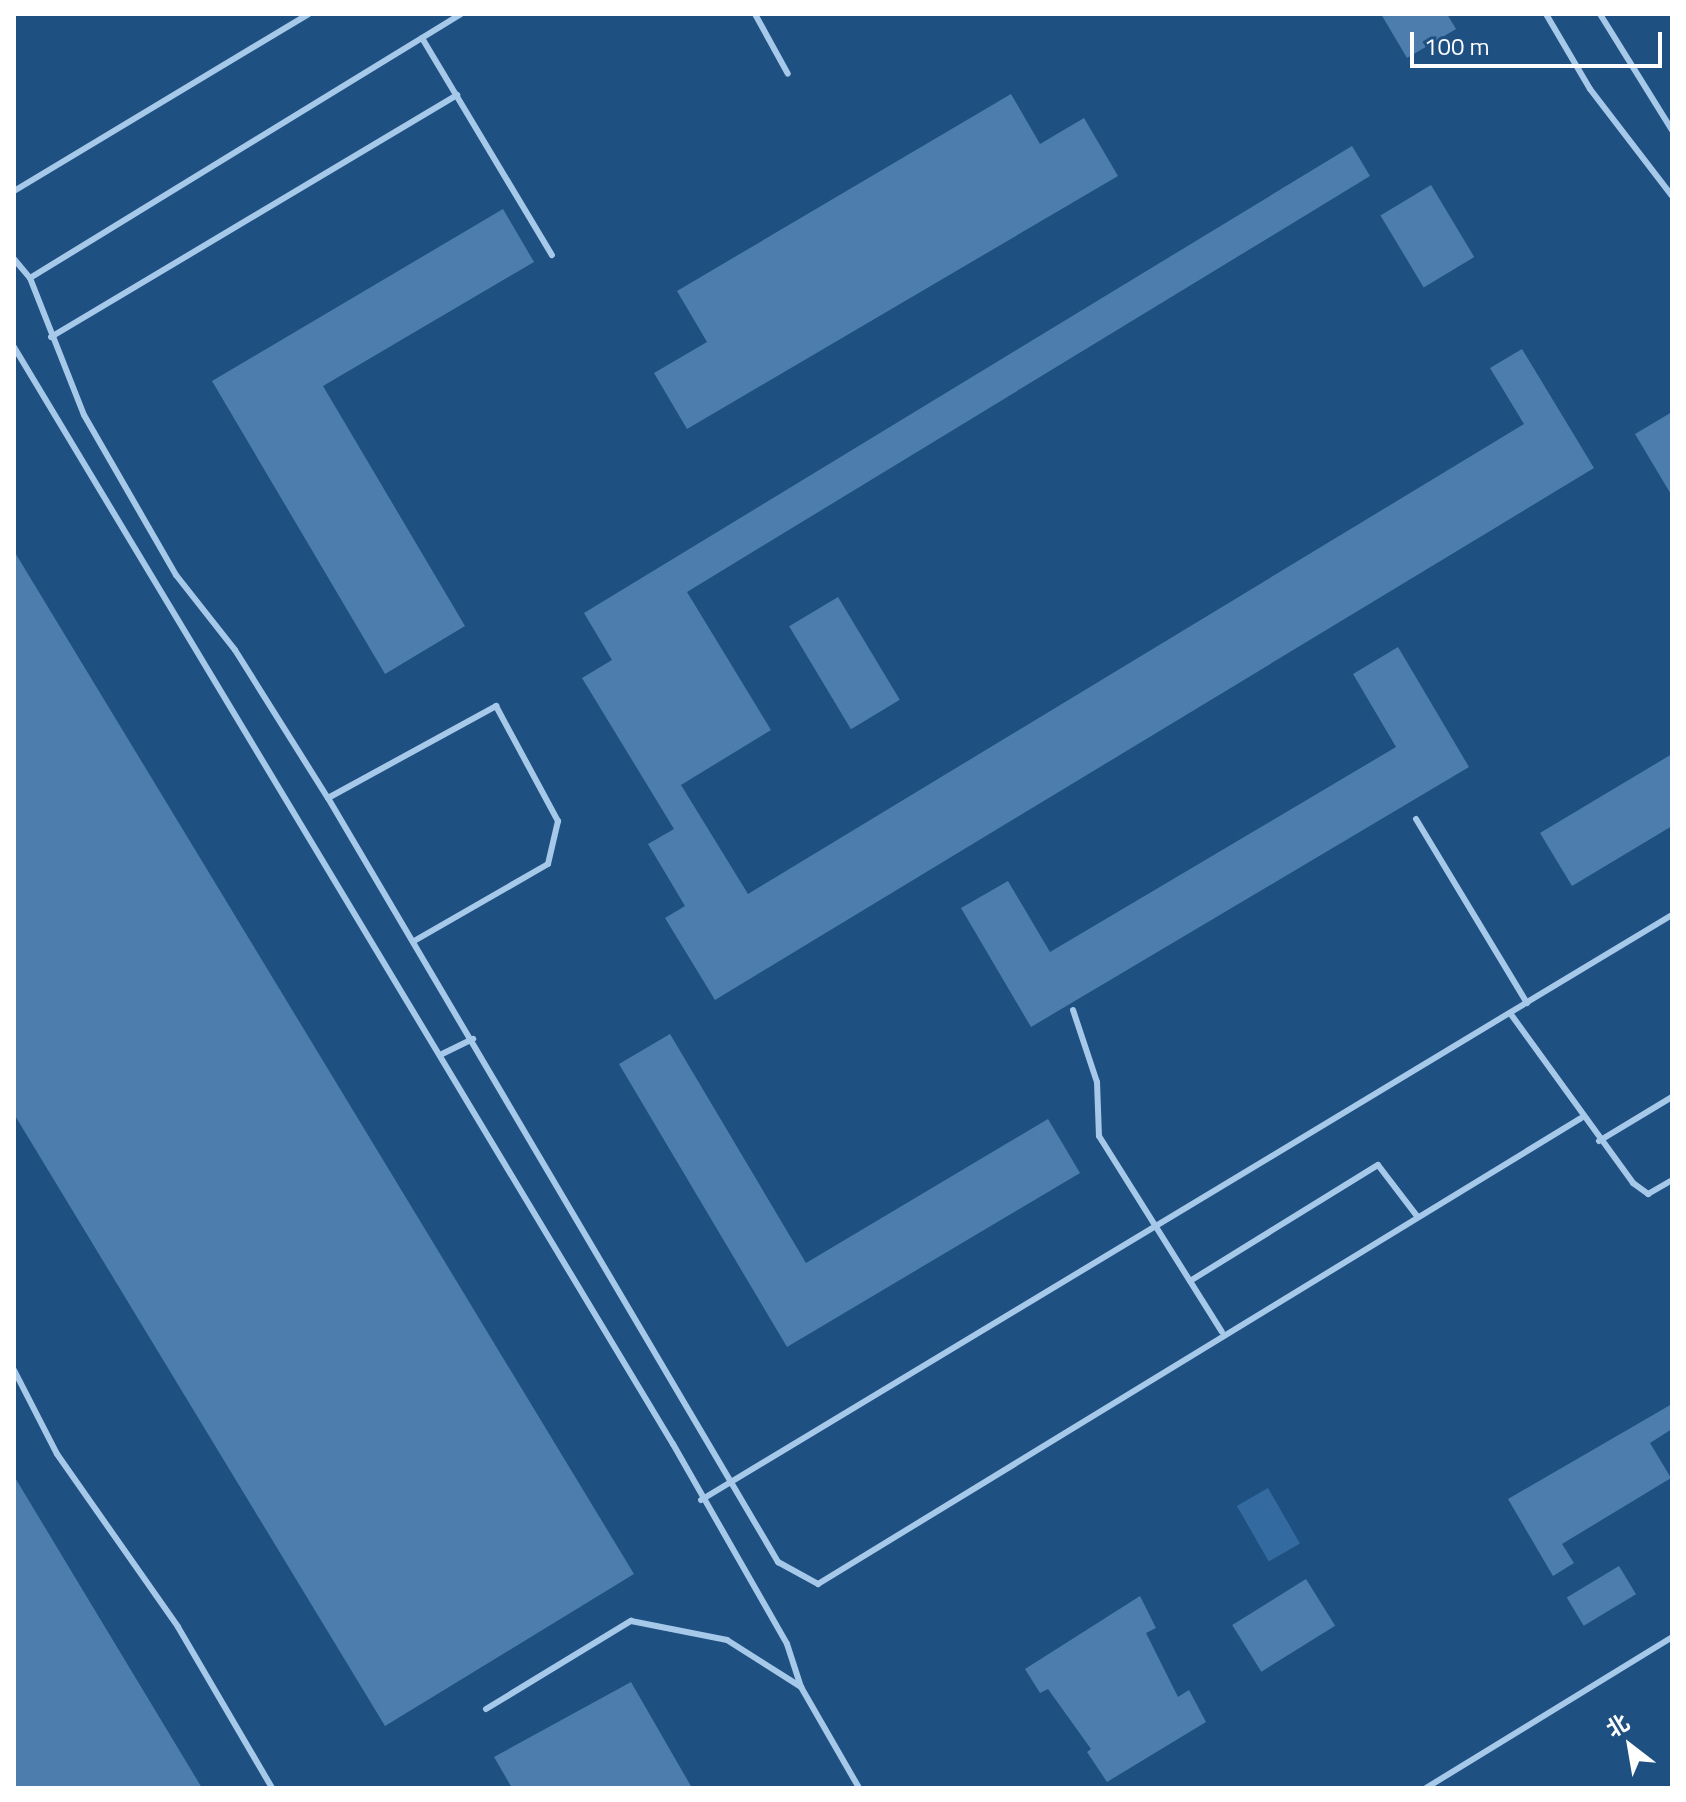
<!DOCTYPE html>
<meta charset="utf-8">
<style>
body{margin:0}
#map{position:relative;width:1686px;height:1802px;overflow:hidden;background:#1f5082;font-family:"Titillium Web","Noto Sans SC",sans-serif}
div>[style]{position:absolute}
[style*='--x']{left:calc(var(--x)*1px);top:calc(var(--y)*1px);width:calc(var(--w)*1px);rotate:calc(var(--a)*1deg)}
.green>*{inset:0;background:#336ba0;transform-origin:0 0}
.building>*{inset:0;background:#4c7dac;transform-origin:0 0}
.service>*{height:6px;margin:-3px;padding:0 3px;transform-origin:3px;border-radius:3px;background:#a6c8e9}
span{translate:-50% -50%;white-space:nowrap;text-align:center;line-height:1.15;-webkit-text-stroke:6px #1f5082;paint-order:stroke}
.frame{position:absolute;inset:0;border:16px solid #fff;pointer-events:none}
.north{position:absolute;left:1590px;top:1706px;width:80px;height:80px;-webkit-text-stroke:6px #1f5082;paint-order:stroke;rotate:329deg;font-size:22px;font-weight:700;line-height:32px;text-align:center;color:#fff}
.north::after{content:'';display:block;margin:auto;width:28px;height:36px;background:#fff;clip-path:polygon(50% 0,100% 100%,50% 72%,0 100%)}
.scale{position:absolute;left:1410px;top:32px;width:252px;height:36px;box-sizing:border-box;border:4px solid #fff;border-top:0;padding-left:10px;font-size:24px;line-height:28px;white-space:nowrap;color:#fff;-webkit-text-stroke:6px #1f5082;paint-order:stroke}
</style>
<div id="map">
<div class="green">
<div style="left:1268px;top:1488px;width:64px;height:36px;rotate:60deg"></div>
</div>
<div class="building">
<div style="clip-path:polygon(1381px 14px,1447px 14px,1456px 29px,1407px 58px)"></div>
<div style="clip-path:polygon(1011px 94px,1040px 144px,1084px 118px,1118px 176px,687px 429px,654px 373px,707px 342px,677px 291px)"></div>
<div style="clip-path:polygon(1352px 146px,1370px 176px,687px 592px,771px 730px,681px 785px,748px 894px,1524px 424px,1490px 368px,1522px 349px,1594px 468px,715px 1000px,665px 918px,685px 906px,648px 844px,674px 829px,582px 678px,612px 660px,584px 613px)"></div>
<div style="left:1431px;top:185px;width:84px;height:59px;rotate:59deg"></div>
<div style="clip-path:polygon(503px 209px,534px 262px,323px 386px,465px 626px,385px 674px,212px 381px)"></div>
<div style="clip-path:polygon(1672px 412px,1672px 496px,1635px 434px)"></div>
<div style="clip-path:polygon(14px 551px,634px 1574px,385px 1726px,14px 1114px)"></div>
<div style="left:838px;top:597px;width:120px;height:57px;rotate:59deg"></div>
<div style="clip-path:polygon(1398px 647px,1469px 767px,1031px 1027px,961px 908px,1008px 881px,1050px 952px,1396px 747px,1353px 674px)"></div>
<div style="clip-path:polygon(1672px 754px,1672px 826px,1572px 886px,1540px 833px)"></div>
<div style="clip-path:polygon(670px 1034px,806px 1263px,1048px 1119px,1080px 1173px,787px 1347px,619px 1064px)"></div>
<div style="clip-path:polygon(1672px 1404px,1672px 1429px,1650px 1443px,1671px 1478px,1562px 1544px,1574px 1563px,1553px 1576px,1508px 1499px)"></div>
<div style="clip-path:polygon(14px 1476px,73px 1574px,202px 1788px,14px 1788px)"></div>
<div style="left:1619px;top:1566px;width:33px;height:61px;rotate:59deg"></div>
<div style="left:1306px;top:1579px;width:55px;height:87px;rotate:58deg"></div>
<div style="clip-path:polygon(1140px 1596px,1156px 1628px,1146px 1633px,1178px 1697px,1189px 1690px,1206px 1722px,1107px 1782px,1087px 1752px,1091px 1749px,1048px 1689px,1040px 1693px,1025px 1669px)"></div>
<div style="clip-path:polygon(631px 1682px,692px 1788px,512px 1788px,494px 1757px)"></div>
</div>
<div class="service">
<div style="--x:755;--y:14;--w:68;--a:61.2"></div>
<div style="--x:1546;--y:14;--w:87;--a:59.6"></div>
<div style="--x:1590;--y:89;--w:135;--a:52.5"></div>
<div style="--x:1600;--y:14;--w:137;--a:58.2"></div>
<div style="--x:422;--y:38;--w:253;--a:59.1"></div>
<div style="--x:14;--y:191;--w:344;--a:-31"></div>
<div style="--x:14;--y:259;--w:25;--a:50"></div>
<div style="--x:30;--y:278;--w:505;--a:-31.49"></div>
<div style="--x:30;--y:278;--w:147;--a:68.5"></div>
<div style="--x:84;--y:415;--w:185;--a:60.1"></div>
<div style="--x:176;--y:575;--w:95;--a:51.8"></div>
<div style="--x:235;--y:650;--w:175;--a:57.9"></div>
<div style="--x:328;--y:798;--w:887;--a:59.5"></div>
<div style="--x:778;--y:1562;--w:46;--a:28.8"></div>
<div style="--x:818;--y:1584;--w:894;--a:-31.41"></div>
<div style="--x:51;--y:337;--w:473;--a:-30.8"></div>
<div style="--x:14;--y:347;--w:1280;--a:59.01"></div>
<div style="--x:673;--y:1444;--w:230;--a:60.3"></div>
<div style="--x:787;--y:1644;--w:45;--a:72"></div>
<div style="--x:801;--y:1687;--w:116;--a:60.1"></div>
<div style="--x:328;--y:798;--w:192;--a:-28.7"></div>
<div style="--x:496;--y:706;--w:131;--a:61.7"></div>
<div style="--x:558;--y:821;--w:44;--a:103.1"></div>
<div style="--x:548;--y:864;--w:155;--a:150.1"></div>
<div style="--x:1416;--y:819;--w:215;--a:58.9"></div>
<div style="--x:1073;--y:1010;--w:76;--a:71.6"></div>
<div style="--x:1097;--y:1082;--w:54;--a:87.9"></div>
<div style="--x:1099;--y:1136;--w:231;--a:57.9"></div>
<div style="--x:1510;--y:1013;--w:210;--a:54.1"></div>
<div style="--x:1633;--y:1183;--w:19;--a:36"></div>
<div style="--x:1648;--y:1194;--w:28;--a:-30"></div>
<div style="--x:440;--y:1055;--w:37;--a:-26"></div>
<div style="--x:1599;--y:1141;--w:85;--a:-31.1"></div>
<div style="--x:1190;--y:1281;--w:221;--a:-31.7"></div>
<div style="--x:1378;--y:1165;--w:64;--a:52.6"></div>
<div style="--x:14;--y:1370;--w:94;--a:62.9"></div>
<div style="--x:57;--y:1454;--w:211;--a:55"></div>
<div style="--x:178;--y:1627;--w:186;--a:59.7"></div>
<div style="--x:701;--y:1500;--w:1134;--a:-31.07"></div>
<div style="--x:486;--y:1709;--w:170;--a:-31.3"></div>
<div style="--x:631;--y:1621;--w:98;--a:11.2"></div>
<div style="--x:727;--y:1640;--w:88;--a:32.4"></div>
<div style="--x:1426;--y:1788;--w:289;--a:-31.5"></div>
</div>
<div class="frame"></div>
<div class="north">北</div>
<div class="scale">100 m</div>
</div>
